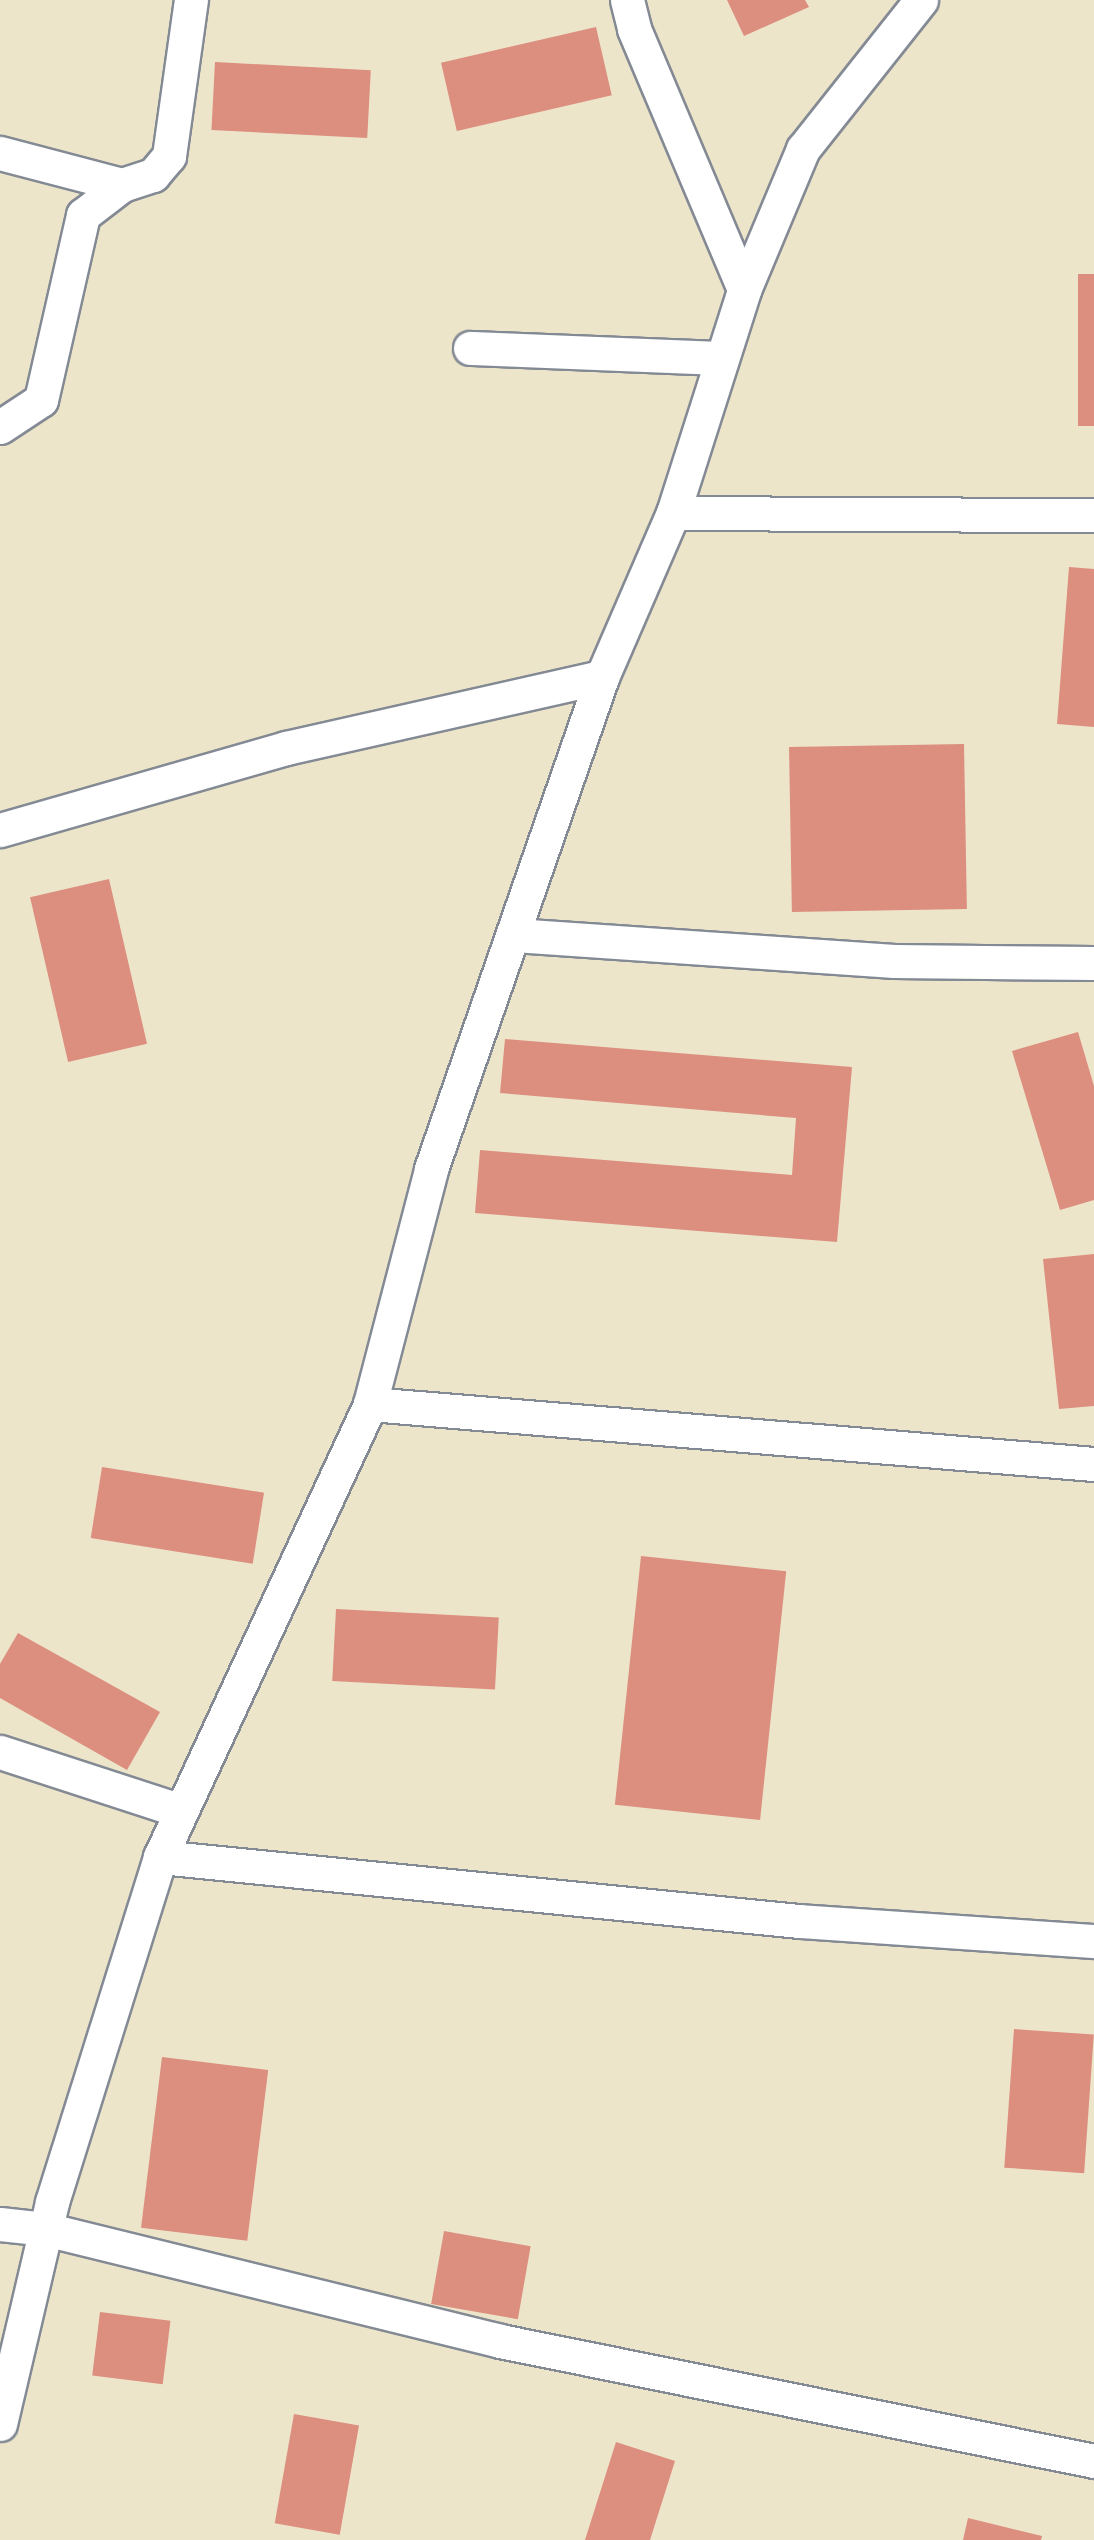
<!DOCTYPE html>
<style>
body{margin:0}
#map{position:relative;width:1094px;height:2540px;overflow:hidden;background:#ede5ca;font-family:"Old Standard TT",serif}
div>[style]{position:absolute}
[style*='--x']{left:calc(var(--x)*1px);top:calc(var(--y)*1px);width:calc(var(--w)*1px);rotate:calc(var(--a)*1deg)}
.building>*{inset:0;background:#dc8e7f;transform-origin:0 0}
.roads{filter:drop-shadow(2px 0 #848a94) drop-shadow(-2px 0 #848a94) drop-shadow(0 2px #848a94) drop-shadow(0 -2px #848a94)}
.street>*{height:33px;margin:-16.5px;padding:0 16.5px;transform-origin:16.5px;border-radius:16.5px;background:#fff}
span{translate:-50% -50%;white-space:nowrap;text-align:center;line-height:1.15;-webkit-text-stroke:6px #f6f6f2;paint-order:stroke}
</style>
<div id="map">
<div class="building">
<div style="clip-path:polygon(727px 0,805px 0,809px 7px,744px 36px)"></div>
<div style="left:596px;top:27px;width:70px;height:159px;rotate:77deg"></div>
<div style="left:215px;top:62px;width:156px;height:68px;rotate:3deg"></div>
<div style="left:1078px;top:274px;width:16px;height:152px"></div>
<div style="clip-path:polygon(1069px 567px,1094px 569px,1094px 727px,1057px 724px)"></div>
<div style="left:964px;top:744px;width:165px;height:175px;rotate:89deg"></div>
<div style="left:109px;top:879px;width:169px;height:81px;rotate:77deg"></div>
<div style="clip-path:polygon(1078px 1032px,1094px 1086px,1094px 1200px,1060px 1210px,1012px 1051px)"></div>
<div style="clip-path:polygon(505px 1039px,852px 1067px,837px 1242px,475px 1213px,480px 1150px,792px 1175px,796px 1118px,500px 1093px)"></div>
<div style="clip-path:polygon(1094px 1254px,1094px 1406px,1059px 1409px,1043px 1259px)"></div>
<div style="left:102px;top:1467px;width:164px;height:72px;rotate:9deg"></div>
<div style="left:641px;top:1556px;width:146px;height:250px;rotate:6deg"></div>
<div style="left:336px;top:1609px;width:163px;height:72px;rotate:3deg"></div>
<div style="clip-path:polygon(18px 1633px,160px 1712px,127px 1770px,0 1698px,0 1664px)"></div>
<div style="left:1014px;top:2029px;width:80px;height:139px;rotate:4deg"></div>
<div style="left:162px;top:2057px;width:107px;height:172px;rotate:7deg"></div>
<div style="left:444px;top:2231px;width:88px;height:74px;rotate:10deg"></div>
<div style="left:100px;top:2312px;width:71px;height:64px;rotate:7deg"></div>
<div style="left:294px;top:2414px;width:66px;height:111px;rotate:10deg"></div>
<div style="clip-path:polygon(616px 2442px,675px 2461px,650px 2540px,585px 2540px)"></div>
<div style="clip-path:polygon(968px 2518px,1042px 2536px,1041px 2540px,963px 2540px)"></div>
</div>
<div class="roads">
<div class="street">
<div style="--x:627;--y:0;--w:30;--a:76"></div>
<div style="--x:634;--y:29;--w:283;--a:67.1"></div>
<div style="--x:0;--y:153;--w:126;--a:14.7"></div>
<div style="--x:470;--y:348;--w:252;--a:2.3"></div>
<div style="--x:0;--y:427;--w:49;--a:-33.4"></div>
<div style="--x:41;--y:400;--w:190;--a:-77.2"></div>
<div style="--x:83;--y:215;--w:49;--a:-37.6"></div>
<div style="--x:122;--y:185;--w:33;--a:-18"></div>
<div style="--x:153;--y:175;--w:25;--a:-50"></div>
<div style="--x:169;--y:156;--w:158;--a:-82"></div>
<div style="--x:673;--y:513;--w:421;--a:0.3"></div>
<div style="--x:0;--y:830;--w:298;--a:-16"></div>
<div style="--x:286;--y:748;--w:324;--a:-12.7"></div>
<div style="--x:514;--y:935;--w:381;--a:3.9"></div>
<div style="--x:894;--y:961;--w:200;--a:0.6"></div>
<div style="--x:370;--y:1404;--w:726;--a:4.74"></div>
<div style="--x:0;--y:1752;--w:188;--a:18"></div>
<div style="--x:160;--y:1857;--w:642;--a:5.72"></div>
<div style="--x:799;--y:1921;--w:296;--a:3.9"></div>
<div style="--x:0;--y:2224;--w:45;--a:6.3"></div>
<div style="--x:45;--y:2229;--w:469;--a:13.8"></div>
<div style="--x:500;--y:2341;--w:606;--a:11.42"></div>
<div style="--x:0;--y:2424;--w:228;--a:-76.8"></div>
<div style="--x:52;--y:2202;--w:362;--a:-72.6"></div>
<div style="--x:160;--y:1857;--w:499;--a:-65.1"></div>
<div style="--x:370;--y:1404;--w:243;--a:-75.4"></div>
<div style="--x:431;--y:1169;--w:521;--a:-70.83"></div>
<div style="--x:602;--y:677;--w:179;--a:-66.6"></div>
<div style="--x:673;--y:513;--w:234;--a:-72.3"></div>
<div style="--x:744;--y:290;--w:153;--a:-67.3"></div>
<div style="--x:803;--y:149;--w:190;--a:-51.6"></div>
</div>
</div>
</div>
